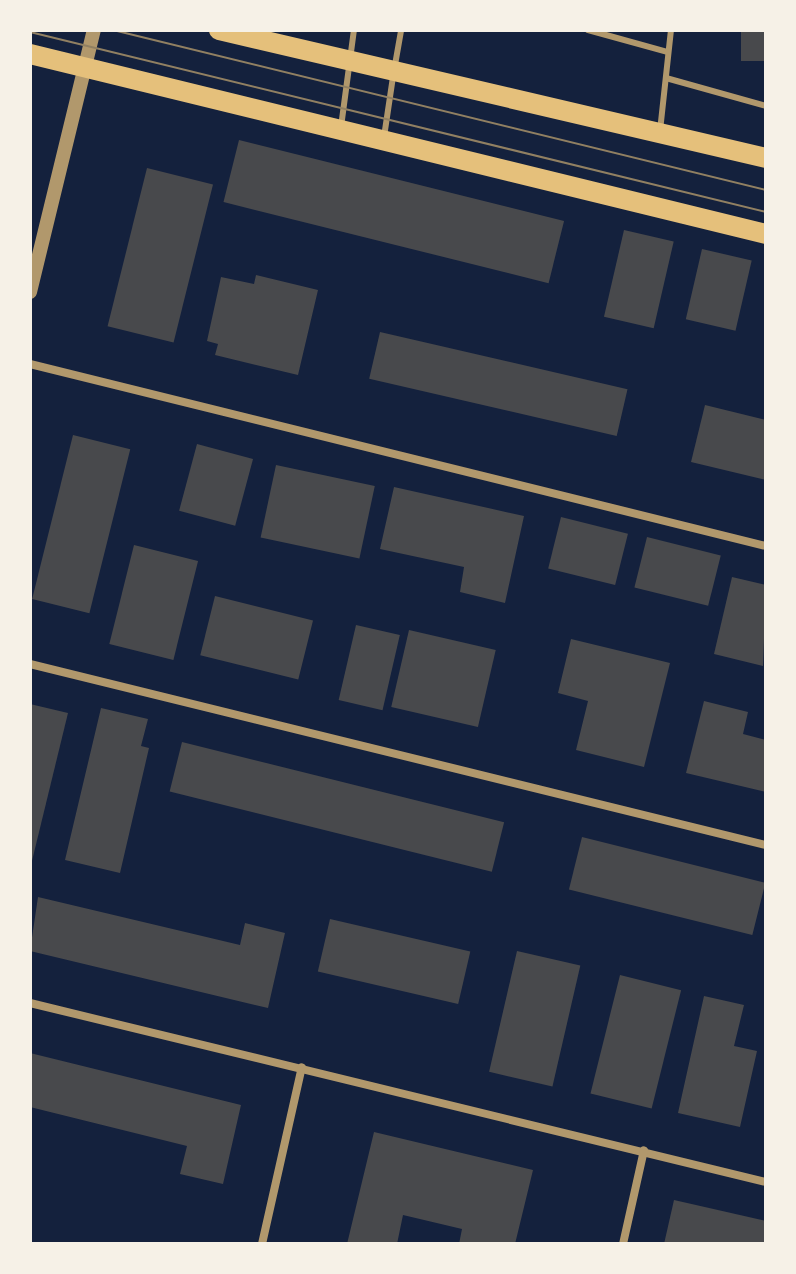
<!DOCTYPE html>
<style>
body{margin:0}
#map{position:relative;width:796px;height:1274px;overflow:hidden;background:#14213d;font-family:Inter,sans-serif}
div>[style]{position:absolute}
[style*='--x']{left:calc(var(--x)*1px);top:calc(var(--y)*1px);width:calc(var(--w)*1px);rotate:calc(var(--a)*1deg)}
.building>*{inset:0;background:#48494c;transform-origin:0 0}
.service>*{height:6px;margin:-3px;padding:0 3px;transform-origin:3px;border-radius:3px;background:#b1986c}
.minor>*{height:8px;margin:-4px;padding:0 4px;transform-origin:4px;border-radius:4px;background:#b1986c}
.tertiary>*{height:14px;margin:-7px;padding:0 7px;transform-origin:7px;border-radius:7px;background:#b1986c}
.primary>*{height:20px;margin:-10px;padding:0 10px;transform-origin:10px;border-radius:10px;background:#e5c07b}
.tram>*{height:2px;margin:-1px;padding:0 1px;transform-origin:1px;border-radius:1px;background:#918062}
span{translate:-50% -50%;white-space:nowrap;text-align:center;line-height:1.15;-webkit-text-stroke:8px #f6f1e7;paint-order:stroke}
.frame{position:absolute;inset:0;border:32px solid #f6f1e7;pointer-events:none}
</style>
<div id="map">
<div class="building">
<div style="left:741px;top:30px;width:25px;height:31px"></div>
<div style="left:239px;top:140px;width:335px;height:64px;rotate:14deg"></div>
<div style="left:147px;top:168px;width:68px;height:163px;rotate:14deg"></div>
<div style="left:624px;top:230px;width:51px;height:89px;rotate:13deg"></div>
<div style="left:702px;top:249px;width:51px;height:72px;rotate:13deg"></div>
<div style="clip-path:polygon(256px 275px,318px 290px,298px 375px,215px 355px,218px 344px,207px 341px,221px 277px,254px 284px)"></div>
<div style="left:380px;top:332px;width:254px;height:48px;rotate:13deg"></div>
<div style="clip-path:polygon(705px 405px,766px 420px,766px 480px,691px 462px)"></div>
<div style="left:73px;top:435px;width:59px;height:169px;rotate:14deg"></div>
<div style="left:197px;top:444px;width:58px;height:69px;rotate:15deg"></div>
<div style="left:276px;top:465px;width:101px;height:74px;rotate:12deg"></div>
<div style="clip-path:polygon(394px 487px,524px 516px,505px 603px,460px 592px,464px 567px,380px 549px)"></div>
<div style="left:561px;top:517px;width:69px;height:53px;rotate:14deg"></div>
<div style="left:647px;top:537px;width:76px;height:52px;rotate:14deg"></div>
<div style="left:134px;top:545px;width:66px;height:102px;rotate:14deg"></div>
<div style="clip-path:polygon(732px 577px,766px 585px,763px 666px,714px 654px)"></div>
<div style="left:215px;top:596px;width:101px;height:61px;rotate:14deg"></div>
<div style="left:356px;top:625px;width:45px;height:77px;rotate:13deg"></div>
<div style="left:409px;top:630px;width:89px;height:79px;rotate:13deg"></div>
<div style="clip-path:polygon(571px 639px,670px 663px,644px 767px,576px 750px,588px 701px,558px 693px)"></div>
<div style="clip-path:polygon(704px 701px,748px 712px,743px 734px,766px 740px,766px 792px,686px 773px)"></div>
<div style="clip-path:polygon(30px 704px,68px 713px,31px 865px,30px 865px)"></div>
<div style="clip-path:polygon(101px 708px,148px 719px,141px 746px,149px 748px,120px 873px,65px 860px)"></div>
<div style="left:182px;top:742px;width:332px;height:51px;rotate:14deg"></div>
<div style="left:582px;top:837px;width:189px;height:54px;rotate:14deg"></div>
<div style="clip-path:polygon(38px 897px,240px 945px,245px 923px,285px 933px,268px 1008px,30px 951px)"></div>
<div style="left:330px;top:919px;width:144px;height:54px;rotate:13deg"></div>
<div style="left:517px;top:951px;width:65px;height:124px;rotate:13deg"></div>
<div style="left:620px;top:975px;width:63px;height:122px;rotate:14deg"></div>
<div style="clip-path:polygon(704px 996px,744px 1005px,734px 1046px,757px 1051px,740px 1127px,678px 1113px)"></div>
<div style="clip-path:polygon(30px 1053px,241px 1105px,223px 1184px,180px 1174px,187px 1146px,30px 1107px)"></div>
<div style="clip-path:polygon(374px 1132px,533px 1170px,515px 1244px,459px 1244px,462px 1229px,403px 1215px,397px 1244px,347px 1244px)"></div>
<div style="clip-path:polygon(674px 1200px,766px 1221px,766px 1244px,664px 1244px)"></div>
</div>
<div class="service">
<div style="--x:588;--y:30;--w:83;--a:15.4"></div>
<div style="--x:395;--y:65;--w:36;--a:-80"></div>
<div style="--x:666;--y:78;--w:104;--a:15.6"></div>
<div style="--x:341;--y:127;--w:98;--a:-82.4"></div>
<div style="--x:660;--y:131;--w:102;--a:-83.8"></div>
<div style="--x:384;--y:137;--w:61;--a:-81.5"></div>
</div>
<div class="minor">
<div style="--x:30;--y:364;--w:758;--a:13.89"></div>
<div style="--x:30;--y:664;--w:758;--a:13.82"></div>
<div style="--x:30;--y:1003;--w:757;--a:13.67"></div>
<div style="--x:262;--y:1244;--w:181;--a:-77.3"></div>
<div style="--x:623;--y:1244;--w:96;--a:-77.4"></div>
</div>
<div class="tertiary">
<div style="--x:30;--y:292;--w:270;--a:-76.3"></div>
</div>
<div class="primary">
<div style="--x:219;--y:30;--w:562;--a:13.17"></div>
<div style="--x:30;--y:54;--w:758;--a:13.74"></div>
</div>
<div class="tram">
<div style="--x:113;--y:30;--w:672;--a:13.77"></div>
<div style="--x:30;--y:32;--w:758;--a:13.74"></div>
</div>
<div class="frame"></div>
</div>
